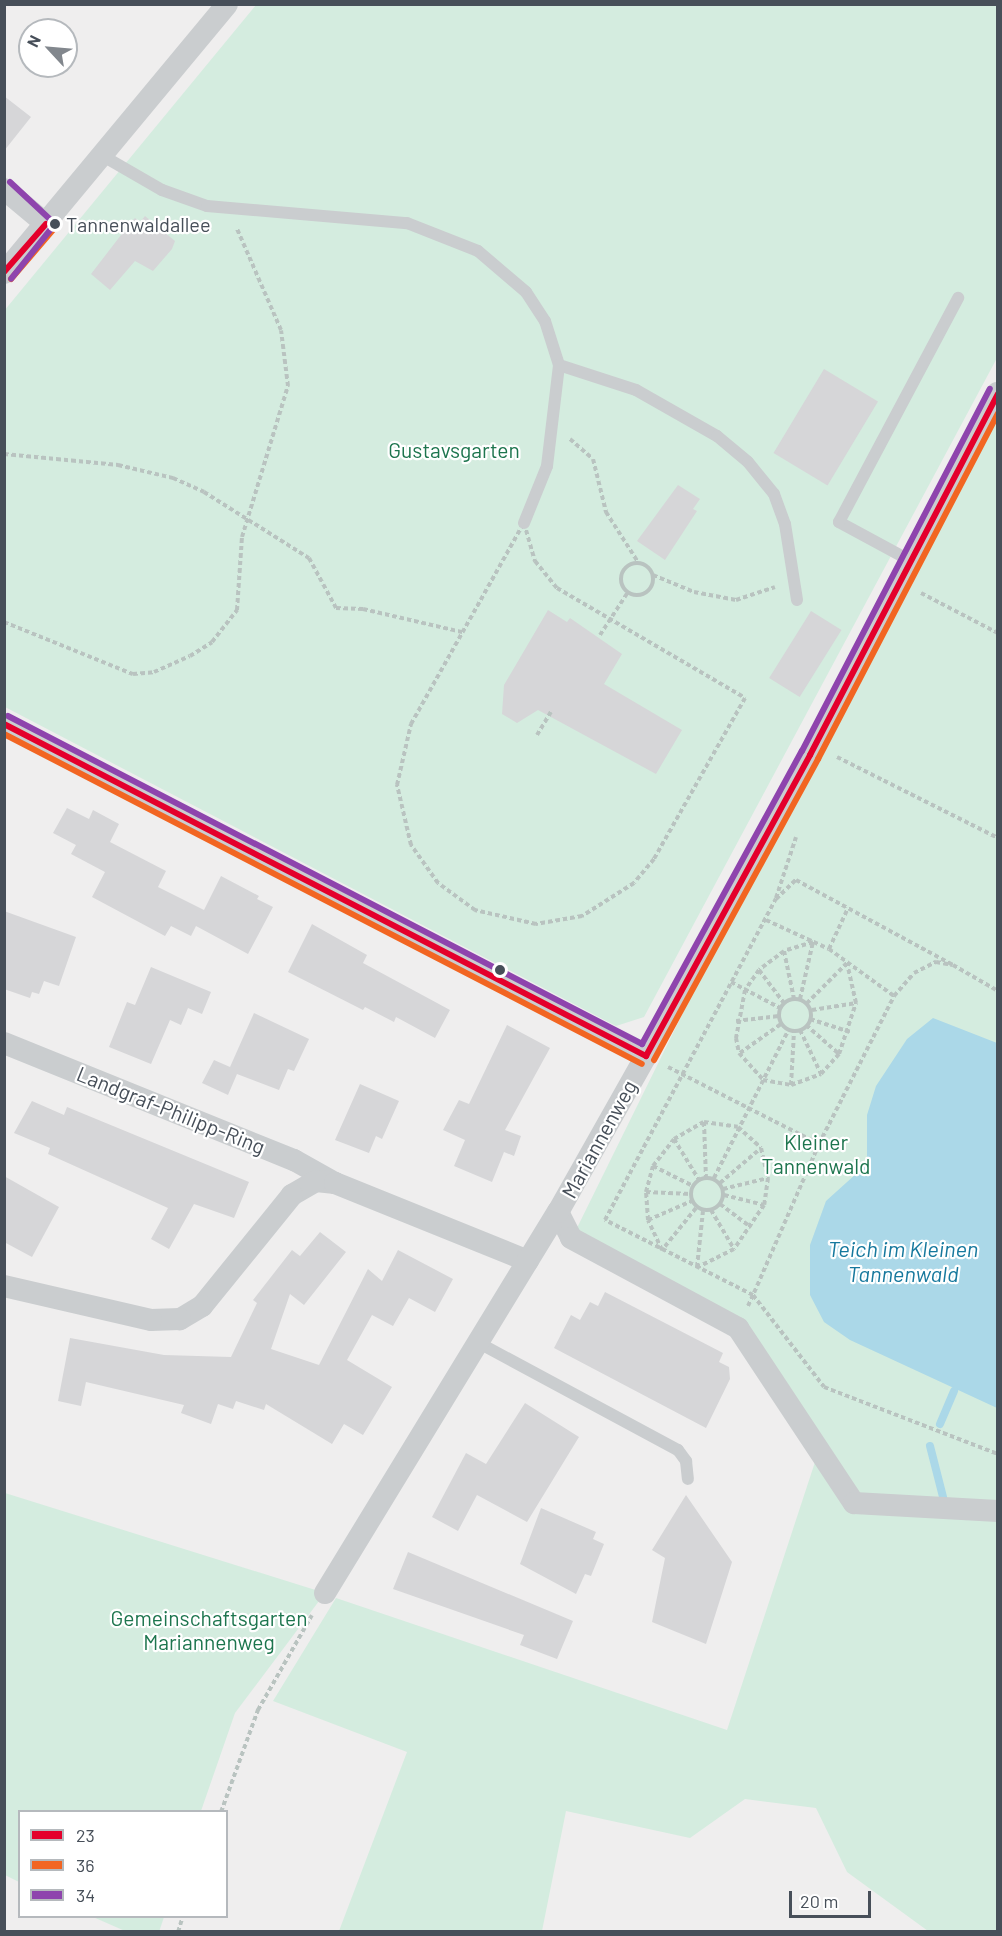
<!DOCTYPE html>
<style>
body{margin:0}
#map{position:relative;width:1002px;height:1936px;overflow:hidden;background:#efeeee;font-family:Barlow,sans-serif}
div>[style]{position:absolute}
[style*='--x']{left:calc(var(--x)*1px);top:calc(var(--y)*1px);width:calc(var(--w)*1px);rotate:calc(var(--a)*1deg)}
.green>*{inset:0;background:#d4ecdf}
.water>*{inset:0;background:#abd8e8}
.stream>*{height:8px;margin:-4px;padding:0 4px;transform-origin:4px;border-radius:4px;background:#abd8e8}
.building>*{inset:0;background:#d6d6d8;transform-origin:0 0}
.path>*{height:4px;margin-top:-2px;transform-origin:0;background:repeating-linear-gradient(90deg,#b9c3c0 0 4.5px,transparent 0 7.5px)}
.path>.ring{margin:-2px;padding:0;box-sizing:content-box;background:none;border:4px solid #b9c3c0;border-radius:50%}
.service>*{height:12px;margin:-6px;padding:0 6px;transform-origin:6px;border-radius:6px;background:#cacdcf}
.minor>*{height:22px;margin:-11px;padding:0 11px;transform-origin:11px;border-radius:11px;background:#cacdcf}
.bus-1>*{height:6px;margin:-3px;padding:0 3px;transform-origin:3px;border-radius:3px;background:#e4002b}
.bus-2>*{height:6px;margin:-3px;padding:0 3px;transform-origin:3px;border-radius:3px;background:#f26522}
.bus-3>*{height:6px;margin:-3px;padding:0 3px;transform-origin:3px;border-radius:3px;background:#8e44ad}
.dots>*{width:16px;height:16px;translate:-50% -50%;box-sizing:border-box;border:3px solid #fff;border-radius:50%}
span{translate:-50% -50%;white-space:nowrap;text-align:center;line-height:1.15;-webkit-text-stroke:4.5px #fff;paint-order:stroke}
.bus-label{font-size:20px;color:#474f59}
.left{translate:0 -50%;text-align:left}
.park-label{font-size:21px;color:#1d754e}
.street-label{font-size:21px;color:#474f59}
.water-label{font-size:22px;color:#16789d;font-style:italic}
.frame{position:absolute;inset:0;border:6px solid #474f59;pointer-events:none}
.legend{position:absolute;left:18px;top:1810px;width:210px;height:108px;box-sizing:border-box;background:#fff;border:2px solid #b5b9bd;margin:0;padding:8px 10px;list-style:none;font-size:18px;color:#474f59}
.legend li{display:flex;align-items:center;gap:12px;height:30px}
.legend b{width:30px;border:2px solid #b5b9bd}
.north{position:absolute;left:18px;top:18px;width:60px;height:60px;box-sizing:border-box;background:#fff;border:2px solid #b5b9bd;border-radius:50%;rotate:296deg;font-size:16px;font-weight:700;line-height:24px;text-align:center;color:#474f59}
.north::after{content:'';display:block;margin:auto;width:21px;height:27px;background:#82878d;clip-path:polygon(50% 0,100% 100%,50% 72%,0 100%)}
.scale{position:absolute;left:789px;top:1891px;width:82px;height:27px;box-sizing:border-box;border:3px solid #474f59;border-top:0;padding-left:8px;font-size:18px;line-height:21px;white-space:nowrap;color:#474f59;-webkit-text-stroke:4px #fff;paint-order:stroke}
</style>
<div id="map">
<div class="green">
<div style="clip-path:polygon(256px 5px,997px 5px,997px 358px,644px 1017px,616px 1026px,5px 707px,4px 311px)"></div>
<div style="clip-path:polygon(997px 392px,997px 1508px,858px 1499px,744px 1323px,574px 1234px,810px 755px)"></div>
<div style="clip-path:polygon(816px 1459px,851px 1510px,997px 1514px,997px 1931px,928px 1931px,847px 1872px,816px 1808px,745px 1799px,690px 1838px,566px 1811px,542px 1931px,339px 1931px,407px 1752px,273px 1701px,336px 1598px,727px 1730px)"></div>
<div style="clip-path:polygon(5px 1493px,325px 1593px,235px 1713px,201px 1811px,20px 1812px,19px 1882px,5px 1875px)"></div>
<div style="clip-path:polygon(93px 1917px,164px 1917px,159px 1932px,125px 1931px)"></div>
</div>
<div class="water">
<div style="clip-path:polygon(933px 1018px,997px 1043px,997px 1408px,850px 1340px,824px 1322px,810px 1295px,810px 1245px,826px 1201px,867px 1164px,867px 1115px,876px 1086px,907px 1039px)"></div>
</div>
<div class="stream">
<div style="--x:940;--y:1424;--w:36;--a:-67"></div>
<div style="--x:930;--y:1446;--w:53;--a:75.7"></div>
</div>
<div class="building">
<div style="clip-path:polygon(4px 96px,31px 117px,4px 151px)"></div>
<div style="clip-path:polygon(145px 216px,175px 241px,172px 249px,153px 271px,135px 261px,110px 290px,91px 274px,131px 222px,135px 218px,140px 222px)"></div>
<div style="left:824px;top:369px;width:63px;height:98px;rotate:31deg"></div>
<div style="clip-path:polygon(678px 485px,700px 499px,693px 509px,697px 511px,665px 560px,637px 541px)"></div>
<div style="clip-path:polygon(548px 610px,567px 622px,570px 618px,622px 654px,604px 684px,682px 730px,656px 774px,538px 710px,517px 723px,502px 714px,504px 685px)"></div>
<div style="left:811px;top:611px;width:36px;height:79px;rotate:32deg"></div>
<div style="clip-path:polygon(67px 808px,89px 819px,93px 810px,119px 824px,110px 842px,166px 871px,158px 887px,204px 910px,221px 876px,259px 896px,257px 899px,273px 907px,248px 954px,196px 926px,191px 936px,171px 926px,165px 936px,92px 897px,105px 872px,71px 854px,76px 845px,53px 833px)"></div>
<div style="clip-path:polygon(4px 911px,76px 937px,59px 986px,44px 981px,39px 994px,32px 992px,30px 998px,4px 989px)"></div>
<div style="clip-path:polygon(312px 924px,367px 955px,363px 963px,450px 1010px,435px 1038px,396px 1017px,394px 1022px,365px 1007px,363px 1010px,288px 972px)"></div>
<div style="clip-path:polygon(151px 967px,211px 992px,202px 1014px,188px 1008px,181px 1025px,170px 1020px,151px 1064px,109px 1047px,127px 1002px,135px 1005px)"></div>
<div style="clip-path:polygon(254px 1013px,309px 1039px,294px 1071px,288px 1069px,279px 1090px,237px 1074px,228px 1095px,202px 1083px,214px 1060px,230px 1067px)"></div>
<div style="clip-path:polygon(507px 1025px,550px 1048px,505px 1130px,521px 1136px,514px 1156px,504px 1152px,492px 1182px,454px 1166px,465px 1140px,443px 1130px,459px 1100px,469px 1104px)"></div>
<div style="clip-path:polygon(360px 1084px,399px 1101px,382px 1139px,376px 1136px,369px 1153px,335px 1140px)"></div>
<div style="clip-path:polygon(32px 1101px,64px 1115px,67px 1107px,249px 1182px,234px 1218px,194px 1204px,169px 1249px,151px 1239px,168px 1208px,48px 1154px,50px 1148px,14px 1133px)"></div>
<div style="clip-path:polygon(4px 1176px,59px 1207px,32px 1257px,4px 1242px)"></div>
<div style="clip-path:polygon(320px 1232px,346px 1252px,304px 1305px,290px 1294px,271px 1349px,319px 1365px,368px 1269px,382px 1281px,398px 1250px,453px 1279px,435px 1312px,409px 1298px,393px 1326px,372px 1315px,347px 1360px,392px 1387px,363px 1435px,344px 1424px,332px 1444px,266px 1404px,264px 1410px,236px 1401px,233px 1409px,218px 1404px,211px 1424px,181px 1413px,184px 1405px,86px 1382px,81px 1406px,58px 1401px,70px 1338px,164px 1355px,231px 1357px,257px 1303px,253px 1300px,292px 1250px,300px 1256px)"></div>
<div style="clip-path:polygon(605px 1292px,723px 1353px,719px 1362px,729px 1367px,730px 1379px,706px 1428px,554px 1348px,571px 1315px,580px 1320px,590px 1302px,598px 1306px)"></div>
<div style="clip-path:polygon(525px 1403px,579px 1437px,527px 1522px,477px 1495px,458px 1531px,432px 1517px,466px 1453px,486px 1464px)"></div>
<div style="clip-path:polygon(686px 1495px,732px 1562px,706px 1644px,652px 1622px,665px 1558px,652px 1550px)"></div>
<div style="clip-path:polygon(541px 1508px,596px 1532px,593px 1539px,604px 1544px,591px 1576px,585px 1574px,576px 1594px,520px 1564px)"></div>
<div style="clip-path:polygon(408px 1552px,573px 1621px,557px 1659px,520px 1645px,524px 1635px,393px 1589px)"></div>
</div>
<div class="path">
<div style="--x:570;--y:439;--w:30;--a:41"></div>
<div style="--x:593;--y:459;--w:55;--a:76.2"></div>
<div style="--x:606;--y:512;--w:59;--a:57.4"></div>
<div style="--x:4;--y:454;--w:115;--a:5.5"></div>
<div style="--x:118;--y:465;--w:57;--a:13.3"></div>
<div style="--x:173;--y:478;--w:34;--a:24"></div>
<div style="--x:204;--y:492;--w:124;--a:32.2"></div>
<div style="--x:309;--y:558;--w:57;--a:61.6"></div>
<div style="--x:336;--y:608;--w:27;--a:2"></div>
<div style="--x:363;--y:609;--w:102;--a:13.1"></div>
<div style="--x:524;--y:523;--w:40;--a:74"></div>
<div style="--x:535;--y:561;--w:35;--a:51"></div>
<div style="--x:557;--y:588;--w:218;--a:30.3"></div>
<div style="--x:745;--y:698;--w:185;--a:119.5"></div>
<div style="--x:654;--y:859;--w:31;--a:130"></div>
<div style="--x:634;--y:883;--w:62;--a:147.6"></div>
<div style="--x:582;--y:916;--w:47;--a:170.1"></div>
<div style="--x:536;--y:924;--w:63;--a:-167.1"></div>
<div style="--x:475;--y:910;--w:46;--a:-143.9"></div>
<div style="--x:438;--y:883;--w:47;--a:-125.4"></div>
<div style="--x:411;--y:845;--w:62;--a:-103.1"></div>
<div style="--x:397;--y:785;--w:63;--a:-77.1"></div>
<div style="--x:411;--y:724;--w:231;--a:-60.7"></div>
<div class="ring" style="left:621px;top:563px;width:28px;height:28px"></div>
<div style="--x:653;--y:575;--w:44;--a:22.5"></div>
<div style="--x:694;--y:592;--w:43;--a:10.8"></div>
<div style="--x:736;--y:600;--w:41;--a:-18.4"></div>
<div style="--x:921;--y:593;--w:87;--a:27.5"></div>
<div style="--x:4;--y:622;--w:139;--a:22"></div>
<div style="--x:133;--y:674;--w:21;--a:-5"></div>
<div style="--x:154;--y:672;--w:39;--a:-24"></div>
<div style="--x:190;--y:656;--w:26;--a:-32"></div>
<div style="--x:212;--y:642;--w:41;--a:-52"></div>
<div style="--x:237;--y:610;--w:73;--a:-86.1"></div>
<div style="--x:242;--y:537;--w:158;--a:-73.1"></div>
<div style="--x:288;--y:386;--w:56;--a:-97.1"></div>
<div style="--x:281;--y:330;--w:110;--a:-113.5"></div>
<div style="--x:600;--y:635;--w:51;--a:-56.9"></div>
<div style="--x:537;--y:735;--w:27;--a:-59"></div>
<div style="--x:837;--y:757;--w:180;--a:26.7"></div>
<div style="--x:776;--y:898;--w:64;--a:-71.8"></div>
<div style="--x:766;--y:920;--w:69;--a:24.7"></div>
<div style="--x:829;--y:949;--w:80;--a:35.9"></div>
<div style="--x:829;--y:949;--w:45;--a:-65.1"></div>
<div style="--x:784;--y:951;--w:49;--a:78.2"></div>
<div style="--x:759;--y:970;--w:41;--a:52.9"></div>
<div style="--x:731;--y:982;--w:58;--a:27.9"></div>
<div style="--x:800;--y:999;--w:58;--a:-77.2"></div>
<div style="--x:813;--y:942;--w:30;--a:163"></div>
<div style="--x:784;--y:951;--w:31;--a:143"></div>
<div style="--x:759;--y:970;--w:24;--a:125"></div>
<div style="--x:745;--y:990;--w:49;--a:100.6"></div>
<div style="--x:736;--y:1038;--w:15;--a:79"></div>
<div style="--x:739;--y:1053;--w:36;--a:48"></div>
<div style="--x:763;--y:1080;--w:28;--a:10"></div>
<div style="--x:791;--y:1085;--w:32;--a:-20"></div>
<div style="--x:821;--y:1074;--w:27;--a:-48"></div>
<div style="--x:839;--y:1054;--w:54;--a:-71.6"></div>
<div style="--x:856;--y:1003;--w:41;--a:-102.7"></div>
<div style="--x:847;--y:963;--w:57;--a:135"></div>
<div class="ring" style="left:779px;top:999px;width:28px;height:28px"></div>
<div style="--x:812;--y:1010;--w:45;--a:-9"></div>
<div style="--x:810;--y:1019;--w:42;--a:18"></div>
<div style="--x:736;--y:1021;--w:43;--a:-6.6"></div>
<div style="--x:806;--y:1025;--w:44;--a:41.3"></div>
<div style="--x:800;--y:1030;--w:49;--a:64.5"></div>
<div style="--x:740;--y:1053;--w:50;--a:-35.3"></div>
<div style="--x:668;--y:1067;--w:169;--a:27"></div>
<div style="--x:819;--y:1144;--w:165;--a:113.6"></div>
<div style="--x:753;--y:1295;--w:116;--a:52.3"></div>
<div style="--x:824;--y:1387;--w:186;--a:21.1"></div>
<div style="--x:791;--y:1085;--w:54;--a:-86.8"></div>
<div style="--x:704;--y:1122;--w:56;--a:88"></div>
<div style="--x:674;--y:1139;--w:48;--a:58.6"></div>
<div style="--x:819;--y:1144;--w:166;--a:-63.1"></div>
<div style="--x:894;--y:996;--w:30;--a:-49"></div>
<div style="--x:914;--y:973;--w:25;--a:-27"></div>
<div style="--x:936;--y:962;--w:17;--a:10"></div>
<div style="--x:953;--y:965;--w:52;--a:30"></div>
<div style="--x:653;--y:1166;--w:45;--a:26.6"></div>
<div class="ring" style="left:691px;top:1178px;width:28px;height:28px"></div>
<div style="--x:714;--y:1178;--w:165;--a:-63.3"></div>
<div style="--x:720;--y:1183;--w:54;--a:-40.5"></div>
<div style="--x:723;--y:1189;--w:46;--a:-13.7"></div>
<div style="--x:646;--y:1192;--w:45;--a:2.5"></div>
<div style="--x:724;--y:1195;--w:41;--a:14"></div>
<div style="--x:720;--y:1204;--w:39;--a:37"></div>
<div style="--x:696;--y:1208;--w:54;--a:129"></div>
<div style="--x:662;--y:1250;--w:33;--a:-115"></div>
<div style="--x:648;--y:1220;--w:28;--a:-94"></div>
<div style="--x:646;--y:1192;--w:27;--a:-75"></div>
<div style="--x:653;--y:1166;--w:34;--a:-52"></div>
<div style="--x:674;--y:1139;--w:34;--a:-30"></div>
<div style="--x:704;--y:1122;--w:34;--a:8"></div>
<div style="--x:738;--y:1127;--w:31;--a:42"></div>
<div style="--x:761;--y:1148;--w:31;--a:77"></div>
<div style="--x:768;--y:1178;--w:27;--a:98"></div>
<div style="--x:764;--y:1205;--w:53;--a:124.3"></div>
<div style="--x:734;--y:1249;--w:40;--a:153.4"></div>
<div style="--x:711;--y:1210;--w:45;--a:59.5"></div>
<div style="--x:648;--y:1220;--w:48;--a:-23.4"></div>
<div style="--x:697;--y:1267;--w:56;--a:-83.9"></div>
<div style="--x:748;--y:1306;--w:12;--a:-66"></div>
<div style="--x:753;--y:1295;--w:166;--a:-153.1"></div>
<div style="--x:605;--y:1220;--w:364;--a:-62"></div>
<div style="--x:776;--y:899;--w:28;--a:-44"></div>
<div style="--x:796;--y:880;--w:179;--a:28.4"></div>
<div style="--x:221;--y:1812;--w:109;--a:-70.1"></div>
<div style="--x:258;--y:1710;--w:109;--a:-60.4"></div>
<div style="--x:178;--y:1932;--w:17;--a:-73"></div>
</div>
<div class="service">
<div style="--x:103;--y:156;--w:68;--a:30"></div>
<div style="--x:162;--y:190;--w:48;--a:19.6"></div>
<div style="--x:207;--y:206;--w:201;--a:4.9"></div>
<div style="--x:407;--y:223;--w:76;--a:21.5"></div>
<div style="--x:478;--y:251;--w:63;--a:40.5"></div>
<div style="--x:526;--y:292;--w:35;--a:57"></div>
<div style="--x:545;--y:321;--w:46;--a:72.3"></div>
<div style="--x:559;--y:365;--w:81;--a:18"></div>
<div style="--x:636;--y:390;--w:93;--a:29.6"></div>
<div style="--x:717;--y:436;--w:40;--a:40"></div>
<div style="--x:748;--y:462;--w:41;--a:50.9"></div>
<div style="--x:774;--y:494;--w:32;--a:70"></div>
<div style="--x:785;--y:524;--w:77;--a:81"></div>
<div style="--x:524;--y:523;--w:61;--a:-68"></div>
<div style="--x:547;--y:466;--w:102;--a:-83.2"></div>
<div style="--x:911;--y:561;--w:82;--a:-151.6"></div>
<div style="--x:839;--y:522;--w:254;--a:-62"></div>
<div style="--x:479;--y:1343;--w:226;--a:28.3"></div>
<div style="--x:678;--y:1450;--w:14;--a:54"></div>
<div style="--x:686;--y:1461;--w:18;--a:84"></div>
</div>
<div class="minor">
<div style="--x:4;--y:189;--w:55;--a:39.8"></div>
<div style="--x:4;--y:273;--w:349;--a:-50.3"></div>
<div style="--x:4;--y:724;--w:723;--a:27.35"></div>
<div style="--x:4;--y:1043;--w:313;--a:22"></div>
<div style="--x:294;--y:1160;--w:47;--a:29.3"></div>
<div style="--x:335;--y:1183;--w:19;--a:-174"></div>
<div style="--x:316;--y:1181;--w:28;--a:150"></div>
<div style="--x:292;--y:1195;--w:143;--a:129"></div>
<div style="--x:202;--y:1306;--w:26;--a:149"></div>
<div style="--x:180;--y:1319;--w:29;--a:178"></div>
<div style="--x:151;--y:1320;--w:151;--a:-167"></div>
<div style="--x:335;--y:1183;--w:208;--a:22"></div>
<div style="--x:558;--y:1212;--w:29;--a:63"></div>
<div style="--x:571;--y:1238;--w:190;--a:28.3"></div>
<div style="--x:738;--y:1328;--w:210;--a:56.5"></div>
<div style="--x:854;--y:1503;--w:144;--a:3.2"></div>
<div style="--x:325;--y:1593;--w:447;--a:-58.6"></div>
<div style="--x:558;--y:1212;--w:179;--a:-60.6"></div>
<div style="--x:646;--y:1056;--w:343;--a:-61.4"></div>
<div style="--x:810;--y:755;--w:408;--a:-62.6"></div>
</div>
<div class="bus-1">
<div style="--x:4;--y:272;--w:64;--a:-48.8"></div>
<div style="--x:4;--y:724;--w:723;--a:27.35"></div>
<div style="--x:646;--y:1056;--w:343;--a:-61.4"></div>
<div style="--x:810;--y:755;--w:407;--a:-62.5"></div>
</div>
<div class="bus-2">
<div style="--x:11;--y:279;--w:65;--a:-49.4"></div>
<div style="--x:4;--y:734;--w:718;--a:27.35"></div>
<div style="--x:654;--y:1060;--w:343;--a:-61.4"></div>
<div style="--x:818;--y:759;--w:390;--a:-62.5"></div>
</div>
<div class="bus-3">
<div style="--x:10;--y:182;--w:62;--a:43"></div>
<div style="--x:55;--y:224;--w:70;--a:128.7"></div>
<div style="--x:8;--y:716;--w:714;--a:27.35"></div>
<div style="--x:642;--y:1044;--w:334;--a:-61.4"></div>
<div style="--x:802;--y:751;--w:408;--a:-62.6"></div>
</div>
<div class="dots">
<div style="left:55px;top:224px;background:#474f59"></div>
<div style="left:500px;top:970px;background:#474f59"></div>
</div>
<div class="bus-label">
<span class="left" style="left:66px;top:224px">Tannenwaldallee</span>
</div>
<div class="park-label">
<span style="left:454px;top:450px">Gustavsgarten</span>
<span style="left:816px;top:1154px">Kleiner<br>Tannenwald</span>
<span style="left:209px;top:1630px">Gemeinschaftsgarten<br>Mariannenweg</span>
</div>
<div class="street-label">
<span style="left:171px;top:1110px;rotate:22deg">Landgraf-Philipp-Ring</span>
<span style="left:599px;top:1139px;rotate:-61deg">Mariannenweg</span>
</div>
<div class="water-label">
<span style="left:903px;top:1261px">Teich im Kleinen<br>Tannenwald</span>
</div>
<div class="frame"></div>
<ul class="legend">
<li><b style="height:8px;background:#e4002b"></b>23</li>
<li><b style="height:8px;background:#f26522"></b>36</li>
<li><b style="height:8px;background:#8e44ad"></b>34</li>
</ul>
<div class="north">N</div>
<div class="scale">20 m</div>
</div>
